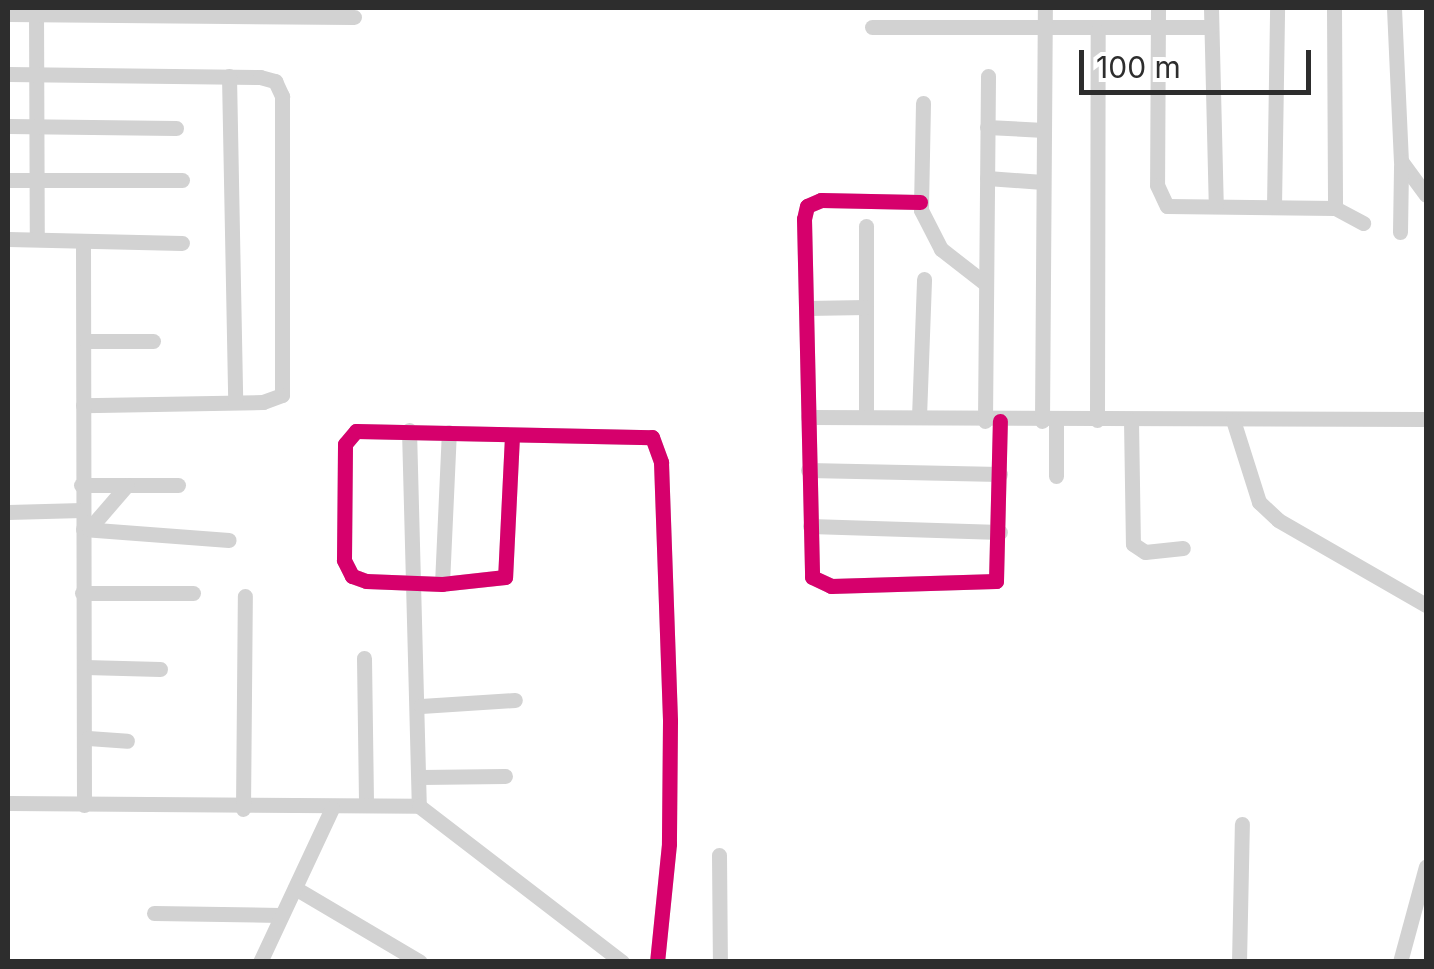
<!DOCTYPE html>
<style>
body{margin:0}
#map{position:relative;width:1434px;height:969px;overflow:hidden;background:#fff;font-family:Inter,sans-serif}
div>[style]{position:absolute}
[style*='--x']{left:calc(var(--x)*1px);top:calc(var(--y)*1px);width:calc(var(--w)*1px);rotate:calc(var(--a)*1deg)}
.minor>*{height:15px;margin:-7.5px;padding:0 7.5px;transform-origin:7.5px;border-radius:7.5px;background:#d2d2d2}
.cycleway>*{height:15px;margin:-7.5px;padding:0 7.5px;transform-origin:7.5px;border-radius:7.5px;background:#d6006c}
span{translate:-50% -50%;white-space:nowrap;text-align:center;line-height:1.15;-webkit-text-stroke:10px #fff;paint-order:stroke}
.frame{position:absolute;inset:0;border:10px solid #2d2d2d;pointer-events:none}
.scale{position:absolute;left:1079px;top:50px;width:232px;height:45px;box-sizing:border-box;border:5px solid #2d2d2d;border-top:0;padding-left:12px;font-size:30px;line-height:35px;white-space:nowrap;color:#2d2d2d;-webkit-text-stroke:8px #fff;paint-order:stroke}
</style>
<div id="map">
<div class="minor">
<div style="--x:36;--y:8;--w:230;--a:89.8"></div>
<div style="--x:1158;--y:8;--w:177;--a:90.3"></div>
<div style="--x:1157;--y:185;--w:23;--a:65"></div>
<div style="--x:1167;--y:206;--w:168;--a:0.7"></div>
<div style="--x:1335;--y:208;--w:32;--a:28"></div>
<div style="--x:1211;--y:8;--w:198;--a:88.6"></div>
<div style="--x:1334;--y:8;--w:200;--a:89.7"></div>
<div style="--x:1394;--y:8;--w:153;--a:87.4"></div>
<div style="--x:1401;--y:161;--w:42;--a:53.7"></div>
<div style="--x:8;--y:14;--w:346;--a:0.5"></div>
<div style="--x:872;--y:27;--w:339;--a:0"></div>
<div style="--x:8;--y:74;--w:252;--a:0.7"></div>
<div style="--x:260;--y:77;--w:16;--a:15"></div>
<div style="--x:275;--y:81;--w:17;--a:65"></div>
<div style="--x:282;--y:96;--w:299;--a:90"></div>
<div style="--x:282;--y:395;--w:20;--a:160"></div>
<div style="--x:263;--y:402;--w:180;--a:179"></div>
<div style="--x:229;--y:76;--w:326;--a:88.9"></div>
<div style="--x:923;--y:103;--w:107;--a:91.1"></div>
<div style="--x:921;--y:210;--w:44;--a:62.9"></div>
<div style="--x:941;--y:249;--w:57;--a:37.9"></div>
<div style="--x:8;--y:126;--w:168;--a:0.7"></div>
<div style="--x:987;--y:127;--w:57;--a:3"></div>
<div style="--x:987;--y:178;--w:56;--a:4.1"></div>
<div style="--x:8;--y:180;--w:174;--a:0"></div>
<div style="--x:920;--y:202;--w:99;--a:-178.8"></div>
<div style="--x:821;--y:200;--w:15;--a:157"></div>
<div style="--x:807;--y:206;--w:13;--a:103"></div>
<div style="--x:804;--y:219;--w:358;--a:88.7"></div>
<div style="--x:812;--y:577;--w:21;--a:25"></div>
<div style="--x:831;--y:586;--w:165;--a:-1.7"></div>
<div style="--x:996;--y:581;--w:160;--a:-88.6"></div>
<div style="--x:1274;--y:206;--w:198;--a:-89.1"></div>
<div style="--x:866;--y:226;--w:191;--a:90"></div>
<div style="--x:1400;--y:232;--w:67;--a:-89.1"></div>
<div style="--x:8;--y:239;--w:174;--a:1.3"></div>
<div style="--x:83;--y:243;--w:562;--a:89.9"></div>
<div style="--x:806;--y:308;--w:60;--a:-1"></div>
<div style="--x:86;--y:341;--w:67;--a:0"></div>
<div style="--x:808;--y:417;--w:618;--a:0.19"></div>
<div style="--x:919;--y:417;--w:138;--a:-87.9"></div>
<div style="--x:1097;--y:420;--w:389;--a:-89.9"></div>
<div style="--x:1131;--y:420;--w:124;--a:89.1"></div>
<div style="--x:1133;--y:544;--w:14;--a:34"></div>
<div style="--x:1145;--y:552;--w:38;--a:-6"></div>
<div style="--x:1233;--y:420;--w:86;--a:72.4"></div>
<div style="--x:1259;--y:502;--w:26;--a:43"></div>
<div style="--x:1278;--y:520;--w:171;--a:29.9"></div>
<div style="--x:985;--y:421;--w:345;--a:-89.5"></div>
<div style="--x:1042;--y:421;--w:413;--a:-89.6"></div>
<div style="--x:1056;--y:421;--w:55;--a:90"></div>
<div style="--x:409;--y:430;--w:376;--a:88.5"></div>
<div style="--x:512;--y:436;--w:141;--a:92.8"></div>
<div style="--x:505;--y:577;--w:63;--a:173.7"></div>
<div style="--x:442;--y:584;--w:76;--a:-177.7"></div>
<div style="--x:366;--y:581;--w:15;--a:-160"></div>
<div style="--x:352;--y:576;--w:18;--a:-117"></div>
<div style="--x:344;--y:560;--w:116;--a:-89.5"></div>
<div style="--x:345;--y:444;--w:17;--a:-50"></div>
<div style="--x:356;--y:431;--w:296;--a:1.2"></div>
<div style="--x:652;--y:437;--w:27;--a:70"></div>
<div style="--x:661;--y:462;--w:259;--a:88"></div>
<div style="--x:670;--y:721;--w:123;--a:90.5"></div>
<div style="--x:669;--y:844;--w:119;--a:95.8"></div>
<div style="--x:808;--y:470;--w:192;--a:1.2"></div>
<div style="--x:81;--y:485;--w:97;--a:0"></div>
<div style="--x:8;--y:512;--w:74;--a:-1.5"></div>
<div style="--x:810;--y:526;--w:190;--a:1.8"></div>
<div style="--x:83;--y:529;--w:146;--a:4.3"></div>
<div style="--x:89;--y:529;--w:58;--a:-49.2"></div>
<div style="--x:442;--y:584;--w:152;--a:-87.4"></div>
<div style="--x:82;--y:593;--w:111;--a:0"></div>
<div style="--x:364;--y:658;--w:147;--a:89.2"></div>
<div style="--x:85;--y:667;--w:75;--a:1.5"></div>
<div style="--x:421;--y:706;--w:94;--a:-3.7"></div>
<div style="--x:88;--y:738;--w:39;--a:4"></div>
<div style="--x:421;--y:777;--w:84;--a:-0.7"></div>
<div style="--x:8;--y:803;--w:411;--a:0.4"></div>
<div style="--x:419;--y:806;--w:256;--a:37.5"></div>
<div style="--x:243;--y:809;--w:213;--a:-89.5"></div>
<div style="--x:719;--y:855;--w:107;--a:89.5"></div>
<div style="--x:295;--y:888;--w:145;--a:30.6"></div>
<div style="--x:154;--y:913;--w:126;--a:0.9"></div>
<div style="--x:260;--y:962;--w:170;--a:-64.9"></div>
<div style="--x:1239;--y:962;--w:138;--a:-88.8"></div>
<div style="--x:1400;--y:962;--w:99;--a:-74.8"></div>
</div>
<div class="cycleway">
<div style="--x:920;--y:202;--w:99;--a:-178.8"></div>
<div style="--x:821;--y:200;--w:15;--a:157"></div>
<div style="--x:807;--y:206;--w:13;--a:103"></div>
<div style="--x:804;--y:219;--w:358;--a:88.7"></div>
<div style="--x:812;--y:577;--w:21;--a:25"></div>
<div style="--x:831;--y:586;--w:165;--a:-1.7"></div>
<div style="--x:996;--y:581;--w:160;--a:-88.6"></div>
<div style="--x:512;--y:436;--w:141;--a:92.8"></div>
<div style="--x:505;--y:577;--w:63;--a:173.7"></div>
<div style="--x:442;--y:584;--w:76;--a:-177.7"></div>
<div style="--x:366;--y:581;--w:15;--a:-160"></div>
<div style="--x:352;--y:576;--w:18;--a:-117"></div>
<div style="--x:344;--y:560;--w:116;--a:-89.5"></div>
<div style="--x:345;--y:444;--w:17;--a:-50"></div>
<div style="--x:356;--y:431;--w:296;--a:1.2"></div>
<div style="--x:652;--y:437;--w:27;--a:70"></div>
<div style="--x:661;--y:462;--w:259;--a:88"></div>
<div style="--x:670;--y:721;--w:123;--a:90.5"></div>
<div style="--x:669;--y:844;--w:119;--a:95.8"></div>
</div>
<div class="frame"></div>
<div class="scale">100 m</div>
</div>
